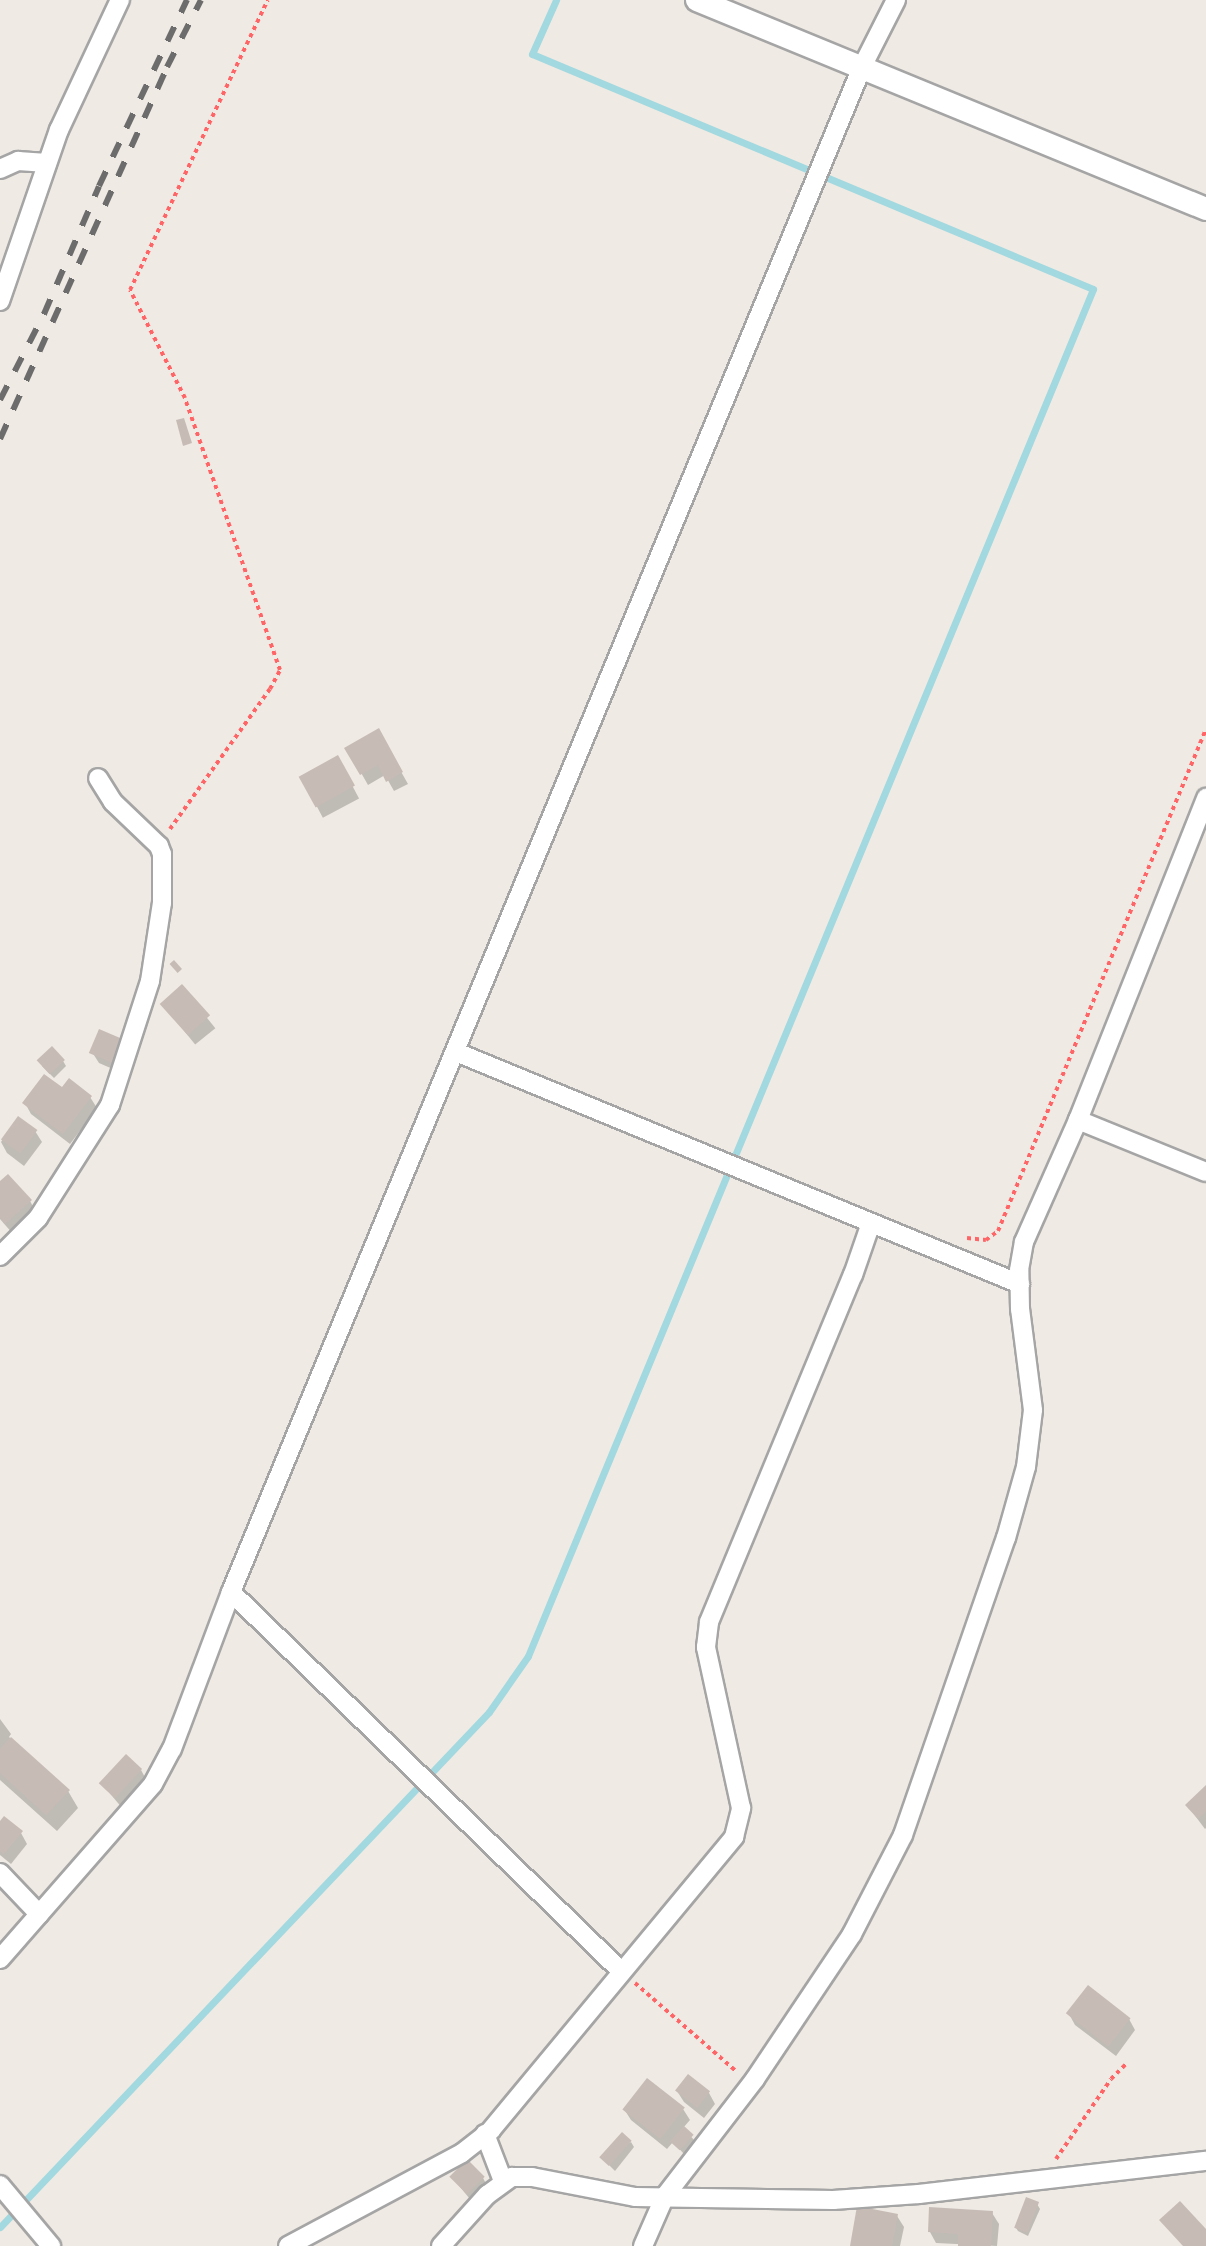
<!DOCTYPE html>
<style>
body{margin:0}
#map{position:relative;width:1206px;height:2246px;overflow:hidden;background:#efeae3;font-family:"PT Sans",sans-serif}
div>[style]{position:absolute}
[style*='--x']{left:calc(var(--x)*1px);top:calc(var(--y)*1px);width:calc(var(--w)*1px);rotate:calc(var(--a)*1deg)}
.shadow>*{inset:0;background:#0003;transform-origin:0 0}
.stream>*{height:7px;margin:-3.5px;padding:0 3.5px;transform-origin:3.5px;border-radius:3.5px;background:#a2d8df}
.building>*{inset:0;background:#c7bbb6;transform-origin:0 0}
.path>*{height:4px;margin-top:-2px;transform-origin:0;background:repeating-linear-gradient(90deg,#ff6567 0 4px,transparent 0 8px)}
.roads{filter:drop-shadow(2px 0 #a5a5a5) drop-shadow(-2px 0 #a5a5a5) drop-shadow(0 2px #a5a5a5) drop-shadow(0 -2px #a5a5a5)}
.minor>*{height:18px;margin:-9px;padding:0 9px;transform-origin:9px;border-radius:9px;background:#fff}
.tertiary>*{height:22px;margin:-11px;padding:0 11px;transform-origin:11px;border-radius:11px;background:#fff}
.rail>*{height:6px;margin-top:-3px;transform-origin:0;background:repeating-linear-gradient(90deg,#6c6c6c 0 16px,transparent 0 32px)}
span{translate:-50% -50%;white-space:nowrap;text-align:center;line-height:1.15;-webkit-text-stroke:6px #fff;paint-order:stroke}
</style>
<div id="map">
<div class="shadow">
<div style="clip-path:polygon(378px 731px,408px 784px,394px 791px,385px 775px,368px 785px,347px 748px)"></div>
<div style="left:337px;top:757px;width:47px;height:41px;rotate:62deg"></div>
<div style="left:182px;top:987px;width:53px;height:26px;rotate:51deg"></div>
<div style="clip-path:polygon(124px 1041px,122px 1073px,99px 1063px,92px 1052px)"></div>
<div style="clip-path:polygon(63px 1061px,66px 1066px,54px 1078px,42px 1066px)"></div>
<div style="clip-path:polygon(62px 1090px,90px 1097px,97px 1108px,70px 1144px,31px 1114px,25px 1103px)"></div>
<div style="clip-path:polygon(18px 1118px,35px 1131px,42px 1142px,24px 1166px,7px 1153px,1px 1142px)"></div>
<div style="clip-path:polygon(0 1184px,30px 1201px,36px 1212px,13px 1234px,0 1219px)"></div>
<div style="clip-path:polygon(0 1719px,11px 1734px,9px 1737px,68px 1791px,78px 1808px,57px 1831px,0 1780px)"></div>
<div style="clip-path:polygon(141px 1770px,147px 1781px,123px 1809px,102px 1784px)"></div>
<div style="clip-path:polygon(1206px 1788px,1206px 1828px,1205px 1829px,1187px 1805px)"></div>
<div style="clip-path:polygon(0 1824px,21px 1833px,27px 1844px,11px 1864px,0 1855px)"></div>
<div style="clip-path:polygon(1069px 2014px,1129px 2019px,1135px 2030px,1116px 2056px,1075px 2025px)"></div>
<div style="clip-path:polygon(688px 2077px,709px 2093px,715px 2104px,704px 2118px,684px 2102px,677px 2091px)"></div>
<div style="clip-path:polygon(624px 2109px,683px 2109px,690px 2120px,683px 2128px,695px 2141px,684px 2154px,673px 2142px,667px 2149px,631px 2120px)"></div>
<div style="clip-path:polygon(631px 2142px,634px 2147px,615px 2171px,603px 2159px)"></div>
<div style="clip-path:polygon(451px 2176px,483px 2178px,489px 2189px,474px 2204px)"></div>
<div style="clip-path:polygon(1037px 2204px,1040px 2209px,1028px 2236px,1018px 2231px,1015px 2226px)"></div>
<div style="clip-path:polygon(992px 2213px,999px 2224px,997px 2246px,936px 2243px,930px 2232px)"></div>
<div style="clip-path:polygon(897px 2216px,904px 2227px,900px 2246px,852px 2246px)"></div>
</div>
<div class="stream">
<div style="--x:0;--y:2227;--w:710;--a:-46.48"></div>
<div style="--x:489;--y:1712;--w:68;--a:-55.1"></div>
<div style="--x:528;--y:1656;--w:1479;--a:-67.54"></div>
<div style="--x:1093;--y:289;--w:608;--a:-157.27"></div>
<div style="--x:532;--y:54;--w:59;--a:-66"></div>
</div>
<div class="building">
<div style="clip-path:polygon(184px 418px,192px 443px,183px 446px,176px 420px)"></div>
<div style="clip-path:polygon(379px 728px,403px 772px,386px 782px,378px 765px,360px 775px,344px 748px)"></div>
<div style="left:338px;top:755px;width:35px;height:45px;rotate:61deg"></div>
<div style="left:174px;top:960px;width:12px;height:6px;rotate:48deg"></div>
<div style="left:182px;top:984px;width:42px;height:30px;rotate:48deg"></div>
<div style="left:99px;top:1029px;width:28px;height:26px;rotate:23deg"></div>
<div style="left:52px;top:1046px;width:19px;height:21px;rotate:47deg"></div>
<div style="clip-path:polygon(44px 1074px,62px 1087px,69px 1078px,92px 1096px,63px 1134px,22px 1103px)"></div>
<div style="left:18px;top:1116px;width:24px;height:29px;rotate:36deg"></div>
<div style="clip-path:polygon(8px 1174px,32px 1200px,5px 1224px,0 1218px,0 1181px)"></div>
<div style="clip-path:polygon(11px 1737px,70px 1790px,46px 1815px,0 1773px,0 1749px)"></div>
<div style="left:126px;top:1754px;width:22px;height:40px;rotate:43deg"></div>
<div style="clip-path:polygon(1206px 1785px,1206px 1811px,1198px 1819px,1185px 1805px)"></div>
<div style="clip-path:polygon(4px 1816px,23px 1831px,4px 1854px,0 1851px,0 1821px)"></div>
<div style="left:1088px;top:1985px;width:54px;height:36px;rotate:38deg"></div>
<div style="left:688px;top:2074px;width:28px;height:21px;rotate:38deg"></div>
<div style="left:647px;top:2078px;width:48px;height:40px;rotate:38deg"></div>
<div style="left:684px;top:2126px;width:13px;height:21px;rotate:42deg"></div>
<div style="left:622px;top:2132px;width:13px;height:34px;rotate:42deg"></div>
<div style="left:467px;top:2159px;width:25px;height:25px;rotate:45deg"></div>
<div style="left:1026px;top:2197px;width:14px;height:33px;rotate:21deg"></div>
<div style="clip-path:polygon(1180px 2201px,1206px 2229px,1206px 2246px,1183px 2246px,1159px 2220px)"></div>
<div style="clip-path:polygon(857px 2206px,898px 2214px,892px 2246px,850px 2246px)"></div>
<div style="clip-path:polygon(929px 2207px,993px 2211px,991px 2246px,958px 2246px,958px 2234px,928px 2232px)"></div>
</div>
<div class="path">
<div style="--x:170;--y:829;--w:172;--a:-54.5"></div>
<div style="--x:270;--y:689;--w:21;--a:-62"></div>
<div style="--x:280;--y:670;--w:288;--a:-109.3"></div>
<div style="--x:185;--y:398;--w:121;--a:-117"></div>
<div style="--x:130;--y:290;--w:321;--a:-64.6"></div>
<div style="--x:967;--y:1238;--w:19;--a:6"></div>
<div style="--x:986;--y:1240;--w:15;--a:-37"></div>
<div style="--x:998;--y:1231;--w:543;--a:-67.49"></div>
<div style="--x:635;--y:1983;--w:135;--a:41.1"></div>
<div style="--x:1056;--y:2159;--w:97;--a:-55.5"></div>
<div style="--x:1111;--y:2079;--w:21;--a:-45"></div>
</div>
<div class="roads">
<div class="minor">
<div style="--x:0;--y:169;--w:20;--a:-24"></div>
<div style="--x:18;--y:161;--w:29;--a:4"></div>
<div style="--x:0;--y:301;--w:181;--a:-71"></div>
<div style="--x:59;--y:130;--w:144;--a:-64.9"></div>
<div style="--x:456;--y:1052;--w:610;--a:22.36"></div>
<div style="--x:1078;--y:1120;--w:138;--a:22.1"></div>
<div style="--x:0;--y:1256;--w:54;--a:-45"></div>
<div style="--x:38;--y:1218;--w:134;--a:-57.5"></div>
<div style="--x:110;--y:1105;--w:130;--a:-72.1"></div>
<div style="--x:150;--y:981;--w:79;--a:-81.3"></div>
<div style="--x:162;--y:903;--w:49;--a:-90"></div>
<div style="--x:162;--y:854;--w:9;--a:-111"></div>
<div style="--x:159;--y:846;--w:64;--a:-136.3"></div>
<div style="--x:113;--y:802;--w:28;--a:-122"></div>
<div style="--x:231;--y:1592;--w:544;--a:44.18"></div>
<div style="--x:0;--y:1873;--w:57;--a:46.4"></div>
<div style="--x:0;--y:1959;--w:232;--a:-48.8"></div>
<div style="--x:153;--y:1784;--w:40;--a:-62"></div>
<div style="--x:172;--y:1749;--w:168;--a:-69.4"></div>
<div style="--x:231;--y:1592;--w:1650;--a:-67.52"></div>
<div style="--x:862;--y:67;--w:75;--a:-63.1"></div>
<div style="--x:485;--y:2134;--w:50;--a:69"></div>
<div style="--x:0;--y:2185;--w:80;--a:50.1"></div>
<div style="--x:288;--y:2246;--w:197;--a:-28.1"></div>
<div style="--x:462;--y:2153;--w:37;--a:-38"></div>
<div style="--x:491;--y:2130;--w:381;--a:-50.3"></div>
<div style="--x:734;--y:1837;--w:30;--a:-76"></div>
<div style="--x:741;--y:1808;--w:165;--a:-102.3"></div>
<div style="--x:706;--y:1647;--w:25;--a:-83"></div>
<div style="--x:709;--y:1622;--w:376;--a:-67.5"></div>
<div style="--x:853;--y:1275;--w:55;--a:-70.9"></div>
<div style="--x:441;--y:2246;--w:69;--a:-48"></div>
<div style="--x:487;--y:2195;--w:31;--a:-36"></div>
<div style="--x:512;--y:2177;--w:20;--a:0"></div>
<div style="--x:532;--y:2177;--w:105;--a:11"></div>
<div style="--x:635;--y:2197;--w:198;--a:0.9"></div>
<div style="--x:833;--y:2200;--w:86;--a:-4"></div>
<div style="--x:919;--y:2194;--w:289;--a:-6.6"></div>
<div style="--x:643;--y:2246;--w:55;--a:-66.3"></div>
<div style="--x:665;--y:2196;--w:148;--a:-52.4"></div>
<div style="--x:755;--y:2079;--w:174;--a:-56.2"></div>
<div style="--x:852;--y:1934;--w:111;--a:-62.7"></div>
<div style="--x:903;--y:1835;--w:314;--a:-70.9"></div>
<div style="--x:1006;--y:1538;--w:74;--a:-74.3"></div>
<div style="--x:1026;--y:1467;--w:57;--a:-83"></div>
<div style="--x:1033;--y:1410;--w:102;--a:-97.3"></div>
<div style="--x:1020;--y:1309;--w:39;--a:-91"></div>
<div style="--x:1019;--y:1270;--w:28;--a:-80"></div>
<div style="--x:1024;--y:1242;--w:133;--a:-66.1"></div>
<div style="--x:1078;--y:1120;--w:347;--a:-68.3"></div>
</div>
<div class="tertiary">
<div style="--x:697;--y:0;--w:550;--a:22.32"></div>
</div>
</div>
<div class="rail">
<div style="--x:0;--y:400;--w:97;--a:-62.9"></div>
<div style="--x:44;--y:314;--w:139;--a:-66.7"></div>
<div style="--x:99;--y:186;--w:206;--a:-64.7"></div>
<div style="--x:0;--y:439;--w:408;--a:-65.8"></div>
<div style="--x:167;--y:67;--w:75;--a:-63.1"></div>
</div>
</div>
